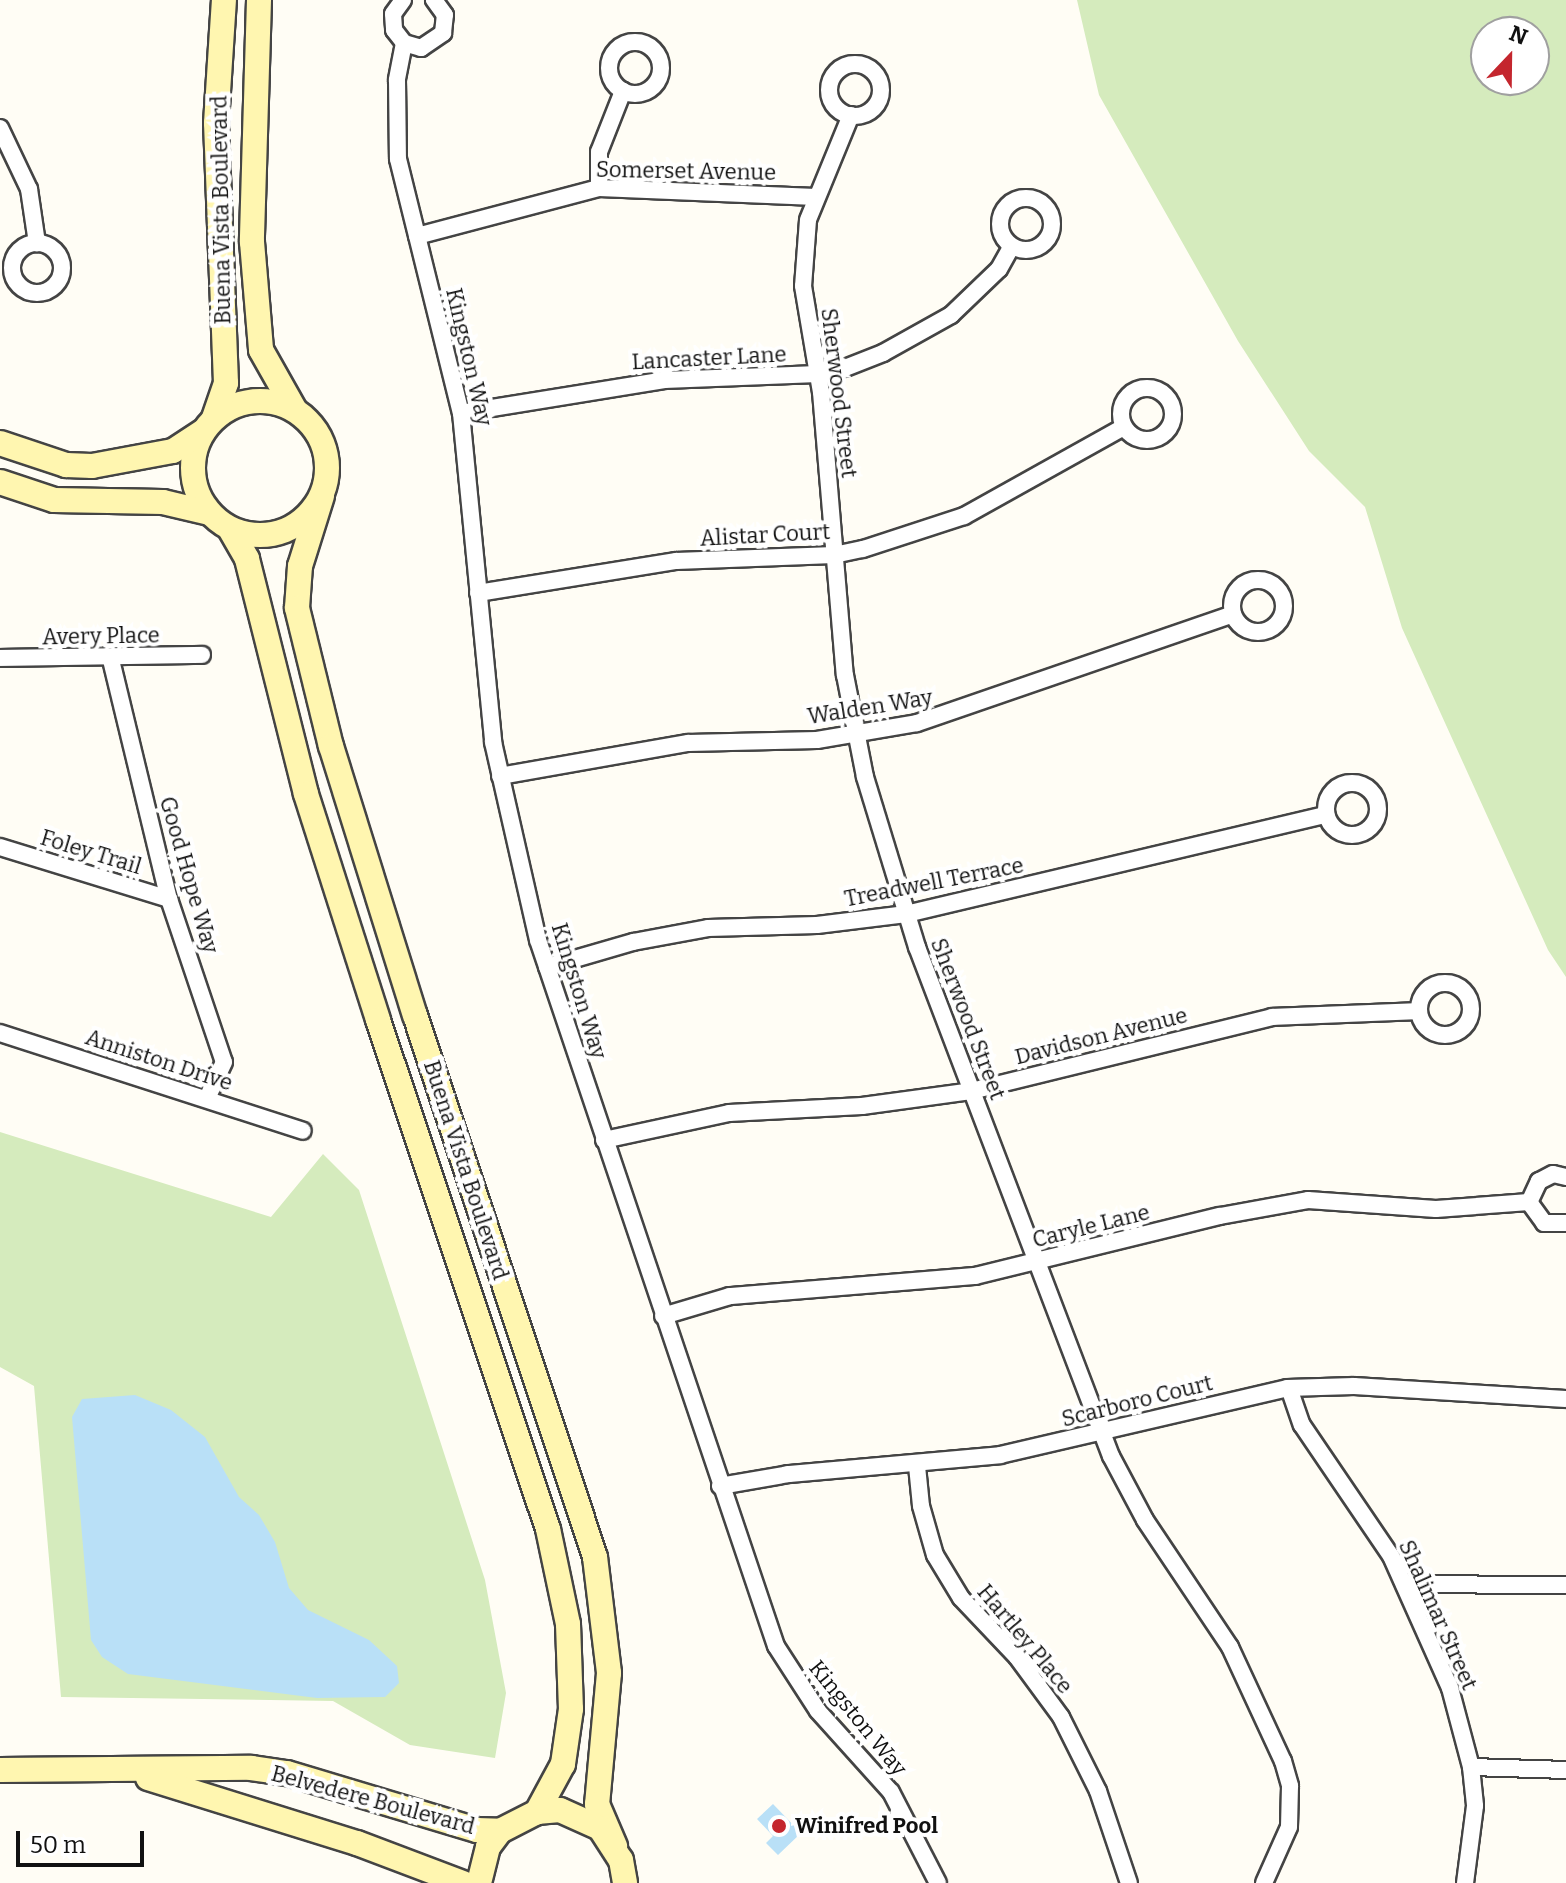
<!DOCTYPE html>
<style>
body{margin:0}
#map{position:relative;width:1566px;height:1883px;overflow:hidden;background:#fffdf5;font-family:Bitter,serif}
div>[style]{position:absolute}
[style*='--x']{left:calc(var(--x)*1px);top:calc(var(--y)*1px);width:calc(var(--w)*1px);rotate:calc(var(--a)*1deg)}
.green>*{inset:0;background:#d5ebbd}
.water>*{inset:0;background:#b9e0f7}
.roads{filter:drop-shadow(2px 0 #444) drop-shadow(-2px 0 #444) drop-shadow(0 2px #444) drop-shadow(0 -2px #444)}
.street>*{height:16px;margin:-8px;padding:0 8px;transform-origin:8px;border-radius:8px;background:#fff}
.street>.ring{margin:-8px;padding:0;box-sizing:content-box;background:none;border:16px solid #fff;border-radius:50%}
.secondary>*{height:24px;margin:-12px;padding:0 12px;transform-origin:12px;border-radius:12px;background:#fff6b0}
.secondary>.ring{margin:-12px;padding:0;box-sizing:content-box;background:none;border:24px solid #fff6b0;border-radius:50%}
.dots>*{width:22px;height:22px;translate:-50% -50%;box-sizing:border-box;border:4px solid #fff;border-radius:50%}
span{translate:-50% -50%;white-space:nowrap;text-align:center;line-height:1.15;-webkit-text-stroke:8px #fff;paint-order:stroke}
.street-label{font-size:22px;color:#111}
.poi-label{font-size:22px;color:#111;font-weight:700}
.left{translate:0 -50%;text-align:left}
.north{position:absolute;left:1470px;top:16px;width:80px;height:80px;box-sizing:border-box;background:#fff;border:2px solid #a0a0a0;border-radius:50%;rotate:22deg;font-size:22px;font-weight:700;line-height:32px;text-align:center;color:#111}
.north::after{content:'';display:block;margin:auto;width:28px;height:36px;background:#c4262e;clip-path:polygon(50% 0,100% 100%,50% 72%,0 100%)}
.scale{position:absolute;left:16px;top:1831px;width:128px;height:36px;box-sizing:border-box;border:4px solid #111;border-top:0;padding-left:10px;font-size:24px;line-height:28px;white-space:nowrap;color:#111;-webkit-text-stroke:6px #fff;paint-order:stroke}
</style>
<div id="map">
<div class="green">
<div style="clip-path:polygon(evenodd,1077px 0,1566px 0,1566px 977px,1548px 950px,1402px 628px,1365px 507px,1309px 451px,1238px 341px,1099px 95px,1077px 0,1534px 32px,1534px 80px,1486px 80px,1486px 32px,1534px 32px)"></div>
<div style="clip-path:polygon(0 1132px,271px 1217px,323px 1154px,359px 1190px,485px 1580px,506px 1693px,495px 1758px,410px 1745px,333px 1701px,61px 1697px,34px 1386px,0 1367px)"></div>
</div>
<div class="water">
<div style="clip-path:polygon(135px 1395px,171px 1410px,205px 1437px,239px 1497px,259px 1515px,275px 1542px,289px 1588px,308px 1610px,369px 1640px,397px 1666px,399px 1683px,385px 1697px,317px 1698px,128px 1674px,102px 1657px,91px 1640px,72px 1417px,82px 1399px)"></div>
<div style="clip-path:polygon(773px 1804px,801px 1833px,778px 1855px,766px 1843px,773px 1836px,757px 1819px)"></div>
</div>
<div class="roads">
<div class="street">
<div style="--x:403;--y:0;--w:17;--a:126"></div>
<div style="--x:393;--y:14;--w:16;--a:86"></div>
<div style="--x:394;--y:30;--w:16;--a:52"></div>
<div style="--x:404;--y:43;--w:18;--a:16"></div>
<div style="--x:421;--y:48;--w:27;--a:-34"></div>
<div style="--x:443;--y:33;--w:18;--a:-84"></div>
<div style="--x:445;--y:15;--w:19;--a:-126"></div>
<div class="ring" style="left:609px;top:42px;width:36px;height:36px"></div>
<div style="--x:404;--y:43;--w:38;--a:101"></div>
<div style="--x:397;--y:80;--w:79;--a:89.3"></div>
<div style="--x:398;--y:159;--w:262;--a:76.1"></div>
<div style="--x:461;--y:413;--w:331;--a:84.4"></div>
<div style="--x:493;--y:742;--w:203;--a:77.2"></div>
<div style="--x:538;--y:940;--w:745;--a:71.37"></div>
<div style="--x:776;--y:1646;--w:77;--a:57.1"></div>
<div style="--x:818;--y:1711;--w:109;--a:48"></div>
<div style="--x:891;--y:1792;--w:102;--a:62.7"></div>
<div class="ring" style="left:829px;top:64px;width:36px;height:36px"></div>
<div style="--x:851;--y:115;--w:113;--a:112.3"></div>
<div style="--x:808;--y:220;--w:66;--a:94.3"></div>
<div style="--x:803;--y:286;--w:108;--a:80.4"></div>
<div style="--x:821;--y:392;--w:284;--a:85.2"></div>
<div style="--x:845;--y:675;--w:104;--a:78.9"></div>
<div style="--x:865;--y:777;--w:178;--a:73"></div>
<div style="--x:917;--y:947;--w:545;--a:69.14"></div>
<div style="--x:1111;--y:1456;--w:72;--a:62"></div>
<div style="--x:1145;--y:1520;--w:153;--a:56.2"></div>
<div style="--x:1230;--y:1647;--w:126;--a:65.1"></div>
<div style="--x:1283;--y:1761;--w:26;--a:74"></div>
<div style="--x:1290;--y:1786;--w:41;--a:91.4"></div>
<div style="--x:1289;--y:1827;--w:61;--a:114.1"></div>
<div style="--x:0;--y:128;--w:68;--a:64.6"></div>
<div style="--x:29;--y:189;--w:55;--a:81.6"></div>
<div style="--x:599;--y:188;--w:36;--a:-90"></div>
<div style="--x:599;--y:152;--w:66;--a:-68.5"></div>
<div class="ring" style="left:1000px;top:198px;width:36px;height:36px"></div>
<div style="--x:417;--y:236;--w:188;--a:-14.8"></div>
<div style="--x:599;--y:188;--w:217;--a:2.4"></div>
<div class="ring" style="left:12px;top:243px;width:34px;height:34px"></div>
<div class="ring" style="left:1121px;top:388px;width:36px;height:36px"></div>
<div style="--x:461;--y:413;--w:206;--a:-9.2"></div>
<div style="--x:664;--y:380;--w:154;--a:-2.2"></div>
<div style="--x:818;--y:374;--w:28;--a:-13"></div>
<div style="--x:845;--y:368;--w:41;--a:-21.5"></div>
<div style="--x:883;--y:353;--w:78;--a:-29.2"></div>
<div style="--x:951;--y:315;--w:66;--a:-43.8"></div>
<div style="--x:999;--y:269;--w:26;--a:-61"></div>
<div class="ring" style="left:1232px;top:580px;width:36px;height:36px"></div>
<div style="--x:478;--y:593;--w:201;--a:-9.2"></div>
<div style="--x:676;--y:561;--w:158;--a:-2.2"></div>
<div style="--x:834;--y:555;--w:30;--a:-12"></div>
<div style="--x:863;--y:549;--w:106;--a:-18.1"></div>
<div style="--x:964;--y:516;--w:183;--a:-29.1"></div>
<div style="--x:0;--y:658;--w:202;--a:-0.9"></div>
<div style="--x:111;--y:660;--w:246;--a:76.4"></div>
<div style="--x:169;--y:899;--w:172;--a:71.4"></div>
<div style="--x:224;--y:1062;--w:40;--a:115"></div>
<div style="--x:500;--y:776;--w:191;--a:-10"></div>
<div style="--x:688;--y:743;--w:129;--a:-1.3"></div>
<div style="--x:817;--y:740;--w:101;--a:-9.6"></div>
<div style="--x:917;--y:723;--w:334;--a:-19"></div>
<div class="ring" style="left:1326px;top:783px;width:36px;height:36px"></div>
<div style="--x:0;--y:847;--w:177;--a:17.1"></div>
<div style="--x:547;--y:967;--w:90;--a:-16.2"></div>
<div style="--x:633;--y:942;--w:76;--a:-10.6"></div>
<div style="--x:708;--y:928;--w:109;--a:-1.6"></div>
<div style="--x:817;--y:925;--w:90;--a:-7"></div>
<div style="--x:906;--y:914;--w:432;--a:-13.3"></div>
<div class="ring" style="left:1419px;top:983px;width:36px;height:36px"></div>
<div style="--x:0;--y:1033;--w:318;--a:17.9"></div>
<div style="--x:604;--y:1140;--w:128;--a:-12.2"></div>
<div style="--x:729;--y:1113;--w:133;--a:-3"></div>
<div style="--x:862;--y:1106;--w:110;--a:-7.8"></div>
<div style="--x:971;--y:1091;--w:310;--a:-13.8"></div>
<div style="--x:1272;--y:1017;--w:147;--a:-2.3"></div>
<div style="--x:1566;--y:1177;--w:13;--a:-167"></div>
<div style="--x:1553;--y:1174;--w:16;--a:153"></div>
<div style="--x:1539;--y:1181;--w:23;--a:115"></div>
<div style="--x:1529;--y:1202;--w:26;--a:54"></div>
<div style="--x:1544;--y:1223;--w:22;--a:0"></div>
<div style="--x:663;--y:1316;--w:70;--a:-16.6"></div>
<div style="--x:730;--y:1296;--w:246;--a:-4.7"></div>
<div style="--x:975;--y:1276;--w:252;--a:-13.8"></div>
<div style="--x:1220;--y:1216;--w:89;--a:-10.3"></div>
<div style="--x:1308;--y:1200;--w:128;--a:4"></div>
<div style="--x:1436;--y:1209;--w:93;--a:-4.3"></div>
<div style="--x:1289;--y:1388;--w:39;--a:71"></div>
<div style="--x:1302;--y:1425;--w:158;--a:55.8"></div>
<div style="--x:1391;--y:1556;--w:145;--a:65.9"></div>
<div style="--x:1450;--y:1688;--w:82;--a:75.1"></div>
<div style="--x:1471;--y:1767;--w:39;--a:84"></div>
<div style="--x:1475;--y:1806;--w:78;--a:97.4"></div>
<div style="--x:917;--y:1466;--w:40;--a:84.3"></div>
<div style="--x:921;--y:1506;--w:51;--a:74.1"></div>
<div style="--x:935;--y:1555;--w:50;--a:58.8"></div>
<div style="--x:961;--y:1598;--w:81;--a:46.5"></div>
<div style="--x:1017;--y:1657;--w:74;--a:53.7"></div>
<div style="--x:1061;--y:1717;--w:83;--a:63.4"></div>
<div style="--x:1098;--y:1791;--w:97;--a:71.4"></div>
<div style="--x:720;--y:1486;--w:70;--a:-9.9"></div>
<div style="--x:789;--y:1474;--w:212;--a:-5.1"></div>
<div style="--x:1000;--y:1455;--w:295;--a:-13.1"></div>
<div style="--x:1287;--y:1388;--w:67;--a:-1.7"></div>
<div style="--x:1354;--y:1386;--w:212;--a:3.5"></div>
<div style="--x:1404;--y:1584;--w:162;--a:0.4"></div>
<div style="--x:1471;--y:1767;--w:95;--a:1.8"></div>
</div>
<div class="secondary">
<div style="--x:259;--y:0;--w:242;--a:91.7"></div>
<div style="--x:252;--y:242;--w:108;--a:85.2"></div>
<div style="--x:261;--y:350;--w:69;--a:60.5"></div>
<div class="ring" style="left:193px;top:401px;width:110px;height:110px"></div>
<div style="--x:214;--y:418;--w:37;--a:-71"></div>
<div style="--x:226;--y:383;--w:260;--a:-92.2"></div>
<div style="--x:216;--y:123;--w:123;--a:-86.3"></div>
<div style="--x:0;--y:443;--w:70;--a:18.4"></div>
<div style="--x:66;--y:465;--w:26;--a:2"></div>
<div style="--x:92;--y:466;--w:82;--a:-10.5"></div>
<div style="--x:173;--y:451;--w:35;--a:-33"></div>
<div style="--x:0;--y:482;--w:57;--a:18.4"></div>
<div style="--x:54;--y:500;--w:109;--a:1.1"></div>
<div style="--x:163;--y:502;--w:47;--a:13.4"></div>
<div style="--x:322;--y:496;--w:73;--a:107.4"></div>
<div style="--x:300;--y:566;--w:42;--a:94.1"></div>
<div style="--x:297;--y:608;--w:142;--a:76.2"></div>
<div style="--x:331;--y:746;--w:282;--a:72.7"></div>
<div style="--x:415;--y:1015;--w:571;--a:71.63"></div>
<div style="--x:595;--y:1557;--w:117;--a:83.1"></div>
<div style="--x:609;--y:1673;--w:132;--a:95.2"></div>
<div style="--x:597;--y:1804;--w:46;--a:66.8"></div>
<div style="--x:230;--y:529;--w:34;--a:60"></div>
<div style="--x:247;--y:559;--w:242;--a:75.9"></div>
<div style="--x:306;--y:794;--w:237;--a:72.3"></div>
<div style="--x:378;--y:1020;--w:537;--a:71.53"></div>
<div style="--x:548;--y:1529;--w:97;--a:78.1"></div>
<div style="--x:568;--y:1624;--w:85;--a:88"></div>
<div style="--x:571;--y:1709;--w:56;--a:98.3"></div>
<div style="--x:563;--y:1764;--w:55;--a:118.4"></div>
<div style="--x:0;--y:1770;--w:251;--a:-0.5"></div>
<div style="--x:251;--y:1768;--w:36;--a:8"></div>
<div style="--x:287;--y:1773;--w:198;--a:16.7"></div>
<div style="--x:477;--y:1830;--w:23;--a:2"></div>
<div style="--x:148;--y:1778;--w:219;--a:17.3"></div>
<div style="--x:357;--y:1843;--w:113;--a:20.7"></div>
<div style="--x:479;--y:1883;--w:37;--a:-76"></div>
<div style="--x:488;--y:1847;--w:20;--a:-53"></div>
<div style="--x:500;--y:1831;--w:42;--a:-27.2"></div>
<div style="--x:537;--y:1812;--w:23;--a:-5"></div>
<div style="--x:560;--y:1810;--w:44;--a:24.2"></div>
<div style="--x:600;--y:1828;--w:38;--a:57"></div>
<div style="--x:621;--y:1860;--w:23;--a:80"></div>
</div>
</div>
<div class="dots">
<div style="left:779px;top:1826px;background:#c4262e"></div>
</div>
<div class="street-label">
<span style="left:686px;top:171px;rotate:1deg">Somerset Avenue</span>
<span style="left:221px;top:210px;rotate:-91deg">Buena Vista Boulevard</span>
<span style="left:469px;top:357px;rotate:77deg">Kingston Way</span>
<span style="left:709px;top:358px;rotate:-3deg">Lancaster Lane</span>
<span style="left:839px;top:393px;rotate:83deg">Sherwood Street</span>
<span style="left:765px;top:535px;rotate:-3deg">Alistar Court</span>
<span style="left:101px;top:636px;rotate:-1deg">Avery Place</span>
<span style="left:870px;top:707px;rotate:-9deg">Walden Way</span>
<span style="left:91px;top:852px;rotate:17deg">Foley Trail</span>
<span style="left:189px;top:875px;rotate:74deg">Good Hope Way</span>
<span style="left:934px;top:882px;rotate:-11deg">Treadwell Terrace</span>
<span style="left:579px;top:991px;rotate:73deg">Kingston Way</span>
<span style="left:968px;top:1019px;rotate:69deg">Sherwood Street</span>
<span style="left:1101px;top:1036px;rotate:-14deg">Davidson Avenue</span>
<span style="left:159px;top:1060px;rotate:18deg">Anniston Drive</span>
<span style="left:466px;top:1170px;rotate:72deg">Buena Vista Boulevard</span>
<span style="left:1091px;top:1226px;rotate:-14deg">Caryle Lane</span>
<span style="left:1137px;top:1401px;rotate:-14deg">Scarboro Court</span>
<span style="left:1438px;top:1615px;rotate:66deg">Shalimar Street</span>
<span style="left:1025px;top:1639px;rotate:50deg">Hartley Place</span>
<span style="left:858px;top:1718px;rotate:51deg">Kingston Way</span>
<span style="left:373px;top:1800px;rotate:15deg">Belvedere Boulevard</span>
</div>
<div class="poi-label">
<span class="left" style="left:795px;top:1826px">Winifred Pool</span>
</div>
<div class="north">N</div>
<div class="scale">50 m</div>
</div>
